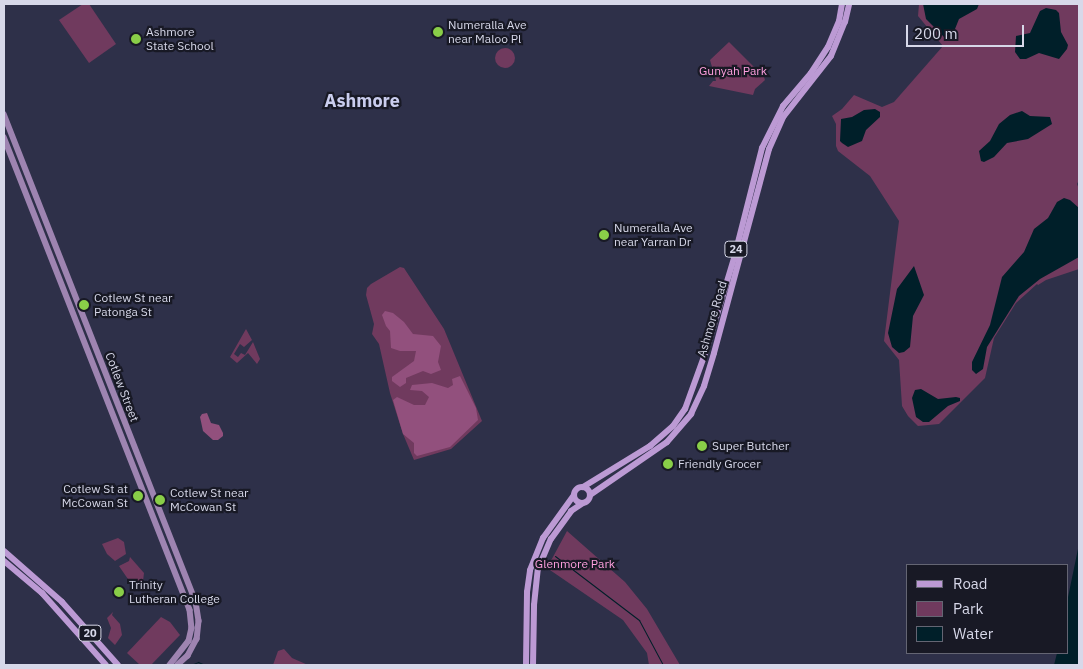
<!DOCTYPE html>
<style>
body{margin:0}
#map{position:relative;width:1083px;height:669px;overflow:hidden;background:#2e3049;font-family:"IBM Plex Sans",sans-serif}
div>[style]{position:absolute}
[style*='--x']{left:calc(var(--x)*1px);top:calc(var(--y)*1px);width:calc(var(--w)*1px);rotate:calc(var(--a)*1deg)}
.green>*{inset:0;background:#703a5e}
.round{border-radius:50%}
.forest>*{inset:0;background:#92507d}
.water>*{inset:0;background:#001f29}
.stream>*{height:1px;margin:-0.5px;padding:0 0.5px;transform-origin:0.5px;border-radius:0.5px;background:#001f29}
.secondary>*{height:5.5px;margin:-2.75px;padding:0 2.75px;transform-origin:2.75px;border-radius:2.75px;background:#9e84b1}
.primary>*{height:6px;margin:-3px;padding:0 3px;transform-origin:3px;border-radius:3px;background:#bc9ad4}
.primary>.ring{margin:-3px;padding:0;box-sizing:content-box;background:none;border:6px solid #bc9ad4;border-radius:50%}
.dots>*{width:14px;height:14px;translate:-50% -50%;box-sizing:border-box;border:2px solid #181925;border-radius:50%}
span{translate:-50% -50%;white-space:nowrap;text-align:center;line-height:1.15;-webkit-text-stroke:4.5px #181925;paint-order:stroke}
.shield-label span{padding:1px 4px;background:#181925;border:1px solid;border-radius:4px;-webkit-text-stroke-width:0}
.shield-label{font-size:11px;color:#d7d8e9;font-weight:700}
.poi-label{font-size:12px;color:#d7d8e9}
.left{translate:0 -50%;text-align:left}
.right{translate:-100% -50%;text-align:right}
.park-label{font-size:12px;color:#fe9fde}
.street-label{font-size:12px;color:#d7d8e9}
.district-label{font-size:18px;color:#cacdee;font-weight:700}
.frame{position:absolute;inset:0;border:5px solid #d7d8e9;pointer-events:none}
.legend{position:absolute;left:906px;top:564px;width:162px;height:90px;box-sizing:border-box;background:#181925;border:1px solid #646573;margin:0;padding:6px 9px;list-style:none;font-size:15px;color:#d7d8e9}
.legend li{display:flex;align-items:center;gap:10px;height:25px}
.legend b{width:25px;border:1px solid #646573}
.scale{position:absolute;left:906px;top:25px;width:118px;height:22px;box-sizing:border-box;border:2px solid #d7d8e9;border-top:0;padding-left:6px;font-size:15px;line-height:18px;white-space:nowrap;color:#d7d8e9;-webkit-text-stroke:4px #181925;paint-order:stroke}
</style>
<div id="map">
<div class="green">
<div style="clip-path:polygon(83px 4px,89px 4px,116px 44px,89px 63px,59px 20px)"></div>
<div style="clip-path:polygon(919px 4px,1079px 4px,1079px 180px,1077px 184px,1079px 189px,1079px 269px,1046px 280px,1038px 285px,1037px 284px,1016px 303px,994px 338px,985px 378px,939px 424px,918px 426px,908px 416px,902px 406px,899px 360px,884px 341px,899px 221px,870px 176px,838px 151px,836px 146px,836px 124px,832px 116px,842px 109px,854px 95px,882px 107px,894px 102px,943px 46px,918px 16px)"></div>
<div style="clip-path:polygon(729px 42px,764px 77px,765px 80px,755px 89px,753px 95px,709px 86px,713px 81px,716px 81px,710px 60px)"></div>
<div class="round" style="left:495px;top:48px;width:20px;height:20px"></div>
<div style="clip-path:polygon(400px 267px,404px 268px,444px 329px,482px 421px,451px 449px,414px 460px,403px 434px,390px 393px,379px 344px,372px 334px,374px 324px,366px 295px,367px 288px,371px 284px)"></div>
<div style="clip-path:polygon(246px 329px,252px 340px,244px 347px,240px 344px,234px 354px,238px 357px,241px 353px,245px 355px,253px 342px,260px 359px,257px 364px,248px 353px,237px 363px,230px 357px)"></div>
<div style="clip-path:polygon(567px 531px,625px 582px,647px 609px,680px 665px,649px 665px,647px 653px,623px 620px,547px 568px)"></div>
<div style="clip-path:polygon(118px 538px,124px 542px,126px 554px,115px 561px,107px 554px,102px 544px)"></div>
<div style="clip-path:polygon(130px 557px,144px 573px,143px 581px,134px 584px,130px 582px,121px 569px,119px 566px,129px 561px)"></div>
<div style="clip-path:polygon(113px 612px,112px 615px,120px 624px,122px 635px,115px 645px,108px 638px,111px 628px,107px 618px)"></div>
<div style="clip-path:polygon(161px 617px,170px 622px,180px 635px,151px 665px,140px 665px,127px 653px)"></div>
<div style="clip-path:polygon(284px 649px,292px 658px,308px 665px,273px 665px,278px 651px)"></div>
</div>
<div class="forest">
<div style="clip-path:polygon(385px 311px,393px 313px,404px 322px,413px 334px,433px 336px,441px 346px,438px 362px,441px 370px,431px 374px,423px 371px,406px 378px,406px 383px,400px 387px,392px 381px,392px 377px,414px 361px,416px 351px,400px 351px,391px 348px,390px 331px,386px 326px,382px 315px)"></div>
<div style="clip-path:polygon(460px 376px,476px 408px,478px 420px,450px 447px,417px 456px,414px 453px,414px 443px,403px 434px,393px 400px,397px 397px,414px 405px,425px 405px,429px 397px,422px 391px,410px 390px,412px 385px,432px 383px,448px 388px,453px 385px,452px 379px)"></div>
<div style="clip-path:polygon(207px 413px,211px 423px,219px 425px,223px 433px,223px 436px,218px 440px,213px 440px,203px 431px,200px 417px,202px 414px)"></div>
</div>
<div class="water">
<div style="clip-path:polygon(923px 4px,979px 4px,977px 9px,959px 19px,953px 34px,944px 37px,926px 19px)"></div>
<div style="clip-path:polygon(1046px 8px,1056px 10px,1059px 13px,1061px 32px,1068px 45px,1067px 49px,1059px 59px,1039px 53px,1026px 59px,1020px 59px,1015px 52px,1016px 36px,1030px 33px,1040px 11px)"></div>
<div style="clip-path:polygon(875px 109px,880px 112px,880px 117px,866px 130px,862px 141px,848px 147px,842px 143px,840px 141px,841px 119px,852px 117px,864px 110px)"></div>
<div style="clip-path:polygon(1022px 111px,1030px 116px,1050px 117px,1052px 124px,1028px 139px,1007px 143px,994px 157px,984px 162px,981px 161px,979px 151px,990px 141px,999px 124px,1010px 115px)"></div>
<div style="clip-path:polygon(1064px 198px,1070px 200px,1079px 208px,1079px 257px,1040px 279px,1019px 296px,987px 347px,983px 369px,976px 374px,972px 370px,972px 362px,990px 325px,1002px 277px,1024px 252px,1034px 229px,1048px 218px,1057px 202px)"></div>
<div style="clip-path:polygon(914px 266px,924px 295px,913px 316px,910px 347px,904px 352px,899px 353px,892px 347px,888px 333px,897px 289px)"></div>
<div style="clip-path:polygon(921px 389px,938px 399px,956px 397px,960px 398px,960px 401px,948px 406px,929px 422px,923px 422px,916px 417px,912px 398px,915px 390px)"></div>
<div style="clip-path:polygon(1079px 544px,1079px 665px,1054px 665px,1057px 653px,1067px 653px,1067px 602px)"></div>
</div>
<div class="stream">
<div style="--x:555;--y:556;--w:106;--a:37.3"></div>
<div style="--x:639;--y:620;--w:51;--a:61.9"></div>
<div style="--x:191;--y:665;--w:8;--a:-23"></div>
<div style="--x:198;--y:662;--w:8;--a:23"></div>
</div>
<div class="secondary">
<div style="--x:4;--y:114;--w:524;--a:68.52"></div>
<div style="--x:196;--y:602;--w:19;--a:81"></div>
<div style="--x:199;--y:621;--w:18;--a:96"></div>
<div style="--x:197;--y:639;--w:19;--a:118"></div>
<div style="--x:188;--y:656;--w:13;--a:138"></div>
<div style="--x:4;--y:137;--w:508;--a:68.53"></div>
<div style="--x:190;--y:610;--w:18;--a:84"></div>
<div style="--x:192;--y:628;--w:13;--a:103"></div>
<div style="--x:189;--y:641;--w:31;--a:128"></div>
</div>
<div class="primary">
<div class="ring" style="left:574px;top:487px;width:10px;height:10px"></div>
<div style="--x:583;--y:487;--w:79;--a:-31.5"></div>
<div style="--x:650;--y:446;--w:30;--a:-41"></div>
<div style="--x:673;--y:426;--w:21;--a:-55"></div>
<div style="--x:685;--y:409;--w:62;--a:-70.1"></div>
<div style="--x:706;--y:351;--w:97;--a:-73.2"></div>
<div style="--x:734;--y:258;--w:114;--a:-75.7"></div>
<div style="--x:762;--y:148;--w:47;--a:-63.4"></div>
<div style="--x:783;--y:106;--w:43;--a:-49.7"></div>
<div style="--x:811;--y:73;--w:31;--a:-57"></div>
<div style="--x:828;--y:47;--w:28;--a:-67"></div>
<div style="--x:839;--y:21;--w:17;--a:-80"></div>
<div style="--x:590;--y:495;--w:93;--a:-34.5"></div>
<div style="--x:667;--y:442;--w:37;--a:-49"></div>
<div style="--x:691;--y:414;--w:31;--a:-65"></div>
<div style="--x:704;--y:386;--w:34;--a:-73"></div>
<div style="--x:714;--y:353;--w:211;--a:-74.9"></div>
<div style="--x:769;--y:149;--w:36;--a:-66"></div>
<div style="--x:784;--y:116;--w:76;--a:-51.9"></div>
<div style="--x:831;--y:56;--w:37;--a:-68"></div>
<div style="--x:845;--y:22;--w:18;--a:-77"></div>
<div style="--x:4;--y:551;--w:77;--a:41.3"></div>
<div style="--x:62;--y:602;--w:84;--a:48.4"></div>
<div style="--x:4;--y:561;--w:50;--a:40.1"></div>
<div style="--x:42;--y:593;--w:96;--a:48.4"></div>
<div style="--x:526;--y:665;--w:73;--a:-89.2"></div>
<div style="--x:527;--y:592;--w:22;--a:-82"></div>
<div style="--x:530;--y:570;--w:35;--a:-68"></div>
<div style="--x:543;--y:538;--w:53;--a:-54.2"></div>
<div style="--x:533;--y:665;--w:60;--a:-89"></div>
<div style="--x:534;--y:605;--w:36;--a:-84"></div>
<div style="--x:538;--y:569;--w:33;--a:-67"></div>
<div style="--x:551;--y:539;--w:34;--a:-54"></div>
<div style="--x:571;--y:511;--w:14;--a:-34"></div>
</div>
<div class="dots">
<div style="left:438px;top:32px;background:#89ce48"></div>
<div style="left:136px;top:39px;background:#89ce48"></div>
<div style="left:604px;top:235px;background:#89ce48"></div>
<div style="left:84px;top:305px;background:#89ce48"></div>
<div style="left:702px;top:446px;background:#89ce48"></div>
<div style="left:668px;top:464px;background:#89ce48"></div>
<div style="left:138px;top:496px;background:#89ce48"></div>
<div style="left:160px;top:500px;background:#89ce48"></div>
<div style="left:119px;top:592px;background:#89ce48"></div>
</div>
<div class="shield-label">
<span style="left:736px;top:249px">24</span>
<span style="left:90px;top:633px">20</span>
</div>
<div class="poi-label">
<span class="left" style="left:448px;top:32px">Numeralla Ave<br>near Maloo Pl</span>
<span class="left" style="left:146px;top:39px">Ashmore<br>State School</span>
<span class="left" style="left:614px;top:235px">Numeralla Ave<br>near Yarran Dr</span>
<span class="left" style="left:94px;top:305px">Cotlew St near<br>Patonga St</span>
<span class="left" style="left:712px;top:446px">Super Butcher</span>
<span class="left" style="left:678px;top:464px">Friendly Grocer</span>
<span class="right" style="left:128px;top:496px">Cotlew St at<br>McCowan St</span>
<span class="left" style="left:170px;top:500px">Cotlew St near<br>McCowan St</span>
<span class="left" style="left:129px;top:592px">Trinity<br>Lutheran College</span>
</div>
<div class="park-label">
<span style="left:733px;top:71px">Gunyah Park</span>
<span style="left:575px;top:564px">Glenmore Park</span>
</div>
<div class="street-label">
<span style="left:712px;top:319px;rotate:-74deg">Ashmore Road</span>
<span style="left:122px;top:387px;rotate:69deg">Cotlew Street</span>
</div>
<div class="district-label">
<span style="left:362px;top:101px">Ashmore</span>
</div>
<div class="frame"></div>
<ul class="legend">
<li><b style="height:6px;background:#bc9ad4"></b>Road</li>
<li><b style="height:14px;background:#703a5e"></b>Park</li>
<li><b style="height:14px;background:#001f29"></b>Water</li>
</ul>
<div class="scale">200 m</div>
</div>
